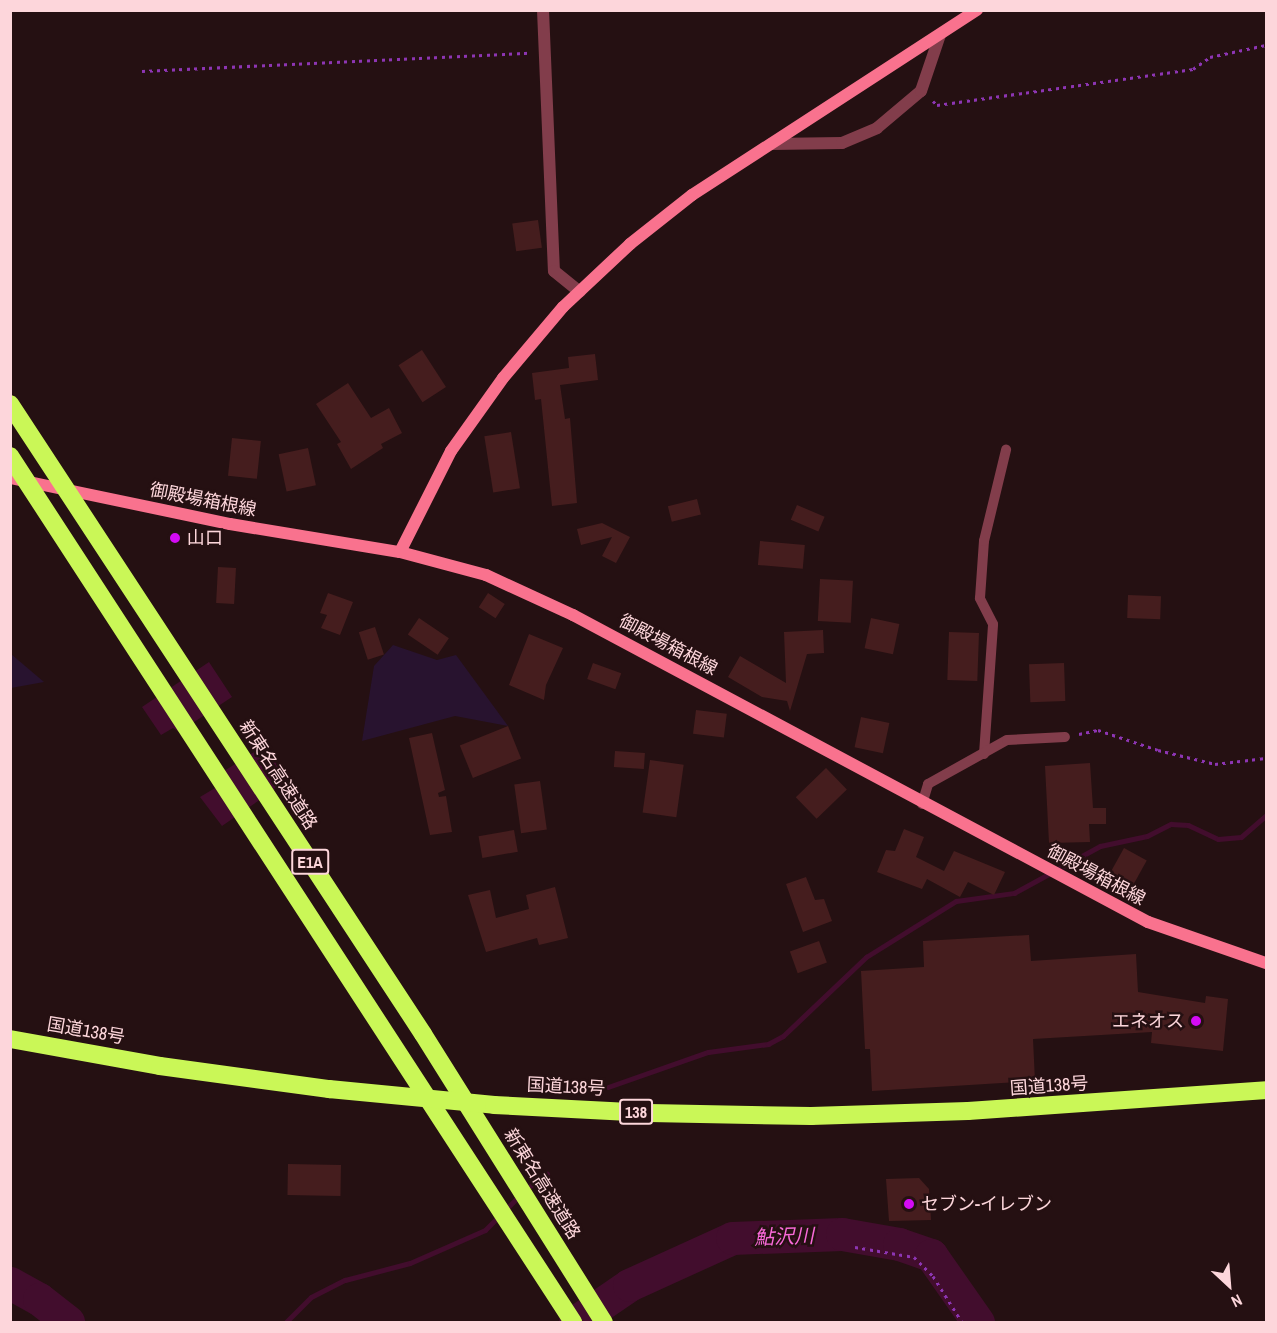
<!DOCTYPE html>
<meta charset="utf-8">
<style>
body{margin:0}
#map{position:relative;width:1277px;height:1333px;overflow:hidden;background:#251012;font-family:"Archivo Narrow","Noto Sans JP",sans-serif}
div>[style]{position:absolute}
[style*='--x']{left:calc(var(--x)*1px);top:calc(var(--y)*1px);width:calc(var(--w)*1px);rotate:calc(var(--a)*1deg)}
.green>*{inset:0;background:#28132f}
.water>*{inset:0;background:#420d2d}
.stream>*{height:5px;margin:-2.5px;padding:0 2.5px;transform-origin:2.5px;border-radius:2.5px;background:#420d2d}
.river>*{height:33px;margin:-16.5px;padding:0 16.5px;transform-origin:16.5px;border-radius:16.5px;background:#420d2d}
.building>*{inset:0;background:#451d1e;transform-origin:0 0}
.path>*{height:3px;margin-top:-1.5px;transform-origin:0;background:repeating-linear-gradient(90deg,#8d35b3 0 3px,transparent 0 7.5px)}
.lane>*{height:10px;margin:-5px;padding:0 5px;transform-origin:5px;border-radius:5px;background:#823d4b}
.street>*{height:12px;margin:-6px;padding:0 6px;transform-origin:6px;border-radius:6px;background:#823d4b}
.secondary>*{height:12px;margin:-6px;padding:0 6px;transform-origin:6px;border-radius:6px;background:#f9728e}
.highway>*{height:18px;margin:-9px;padding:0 9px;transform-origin:9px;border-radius:9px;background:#caf757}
.dots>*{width:16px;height:16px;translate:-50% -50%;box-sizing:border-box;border:3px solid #251012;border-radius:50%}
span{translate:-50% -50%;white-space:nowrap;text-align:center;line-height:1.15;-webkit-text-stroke:5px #251012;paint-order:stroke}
.shield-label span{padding:2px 4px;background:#251012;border:2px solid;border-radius:4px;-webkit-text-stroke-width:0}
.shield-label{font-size:16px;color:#fdd6db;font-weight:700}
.street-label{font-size:18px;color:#fdd6db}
.poi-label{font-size:18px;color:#fdd6db}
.left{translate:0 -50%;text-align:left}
.right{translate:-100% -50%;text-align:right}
.water-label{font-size:20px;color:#f869d8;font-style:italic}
.frame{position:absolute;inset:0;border:12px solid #fdd6db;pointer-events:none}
.north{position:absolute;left:1199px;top:1255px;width:60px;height:60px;-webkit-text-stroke:4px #251012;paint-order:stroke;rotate:154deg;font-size:16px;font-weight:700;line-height:24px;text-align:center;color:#fdd6db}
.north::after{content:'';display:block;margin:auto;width:21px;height:27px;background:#fdd6db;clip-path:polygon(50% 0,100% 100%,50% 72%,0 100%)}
</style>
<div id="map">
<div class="green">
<div style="clip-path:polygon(393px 645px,437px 660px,456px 655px,508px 726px,455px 716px,362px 741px,374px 666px)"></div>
<div style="clip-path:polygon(10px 654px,11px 654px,44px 682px,11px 688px)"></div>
</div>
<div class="water">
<div style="clip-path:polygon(209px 662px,232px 697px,179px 732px,173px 728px,161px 735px,142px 707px)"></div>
<div style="clip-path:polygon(265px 745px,287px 781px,222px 826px,200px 797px,215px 788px,210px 780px)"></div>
</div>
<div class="stream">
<div style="--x:608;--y:1087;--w:106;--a:-19.3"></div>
<div style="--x:708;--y:1052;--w:61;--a:-7.6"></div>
<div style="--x:768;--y:1044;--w:17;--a:-28"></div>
<div style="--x:783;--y:1036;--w:115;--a:-43.6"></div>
<div style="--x:866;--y:957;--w:106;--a:-31.9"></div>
<div style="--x:956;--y:901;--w:59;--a:-7.9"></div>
<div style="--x:1014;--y:893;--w:98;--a:-28.7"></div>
<div style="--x:1100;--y:846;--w:48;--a:-12"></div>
<div style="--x:1147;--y:836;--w:27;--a:-27"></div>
<div style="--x:1171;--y:824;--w:17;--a:3"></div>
<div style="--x:1188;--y:825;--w:33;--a:25"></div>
<div style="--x:1218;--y:839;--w:23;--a:-5"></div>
<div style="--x:1241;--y:837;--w:33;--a:-41"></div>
<div style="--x:286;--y:1322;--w:35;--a:-45"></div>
<div style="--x:311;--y:1297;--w:38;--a:-27"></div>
<div style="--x:345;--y:1280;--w:67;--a:-14.7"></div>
<div style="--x:410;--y:1263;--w:82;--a:-23.7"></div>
<div style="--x:485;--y:1230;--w:58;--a:-45"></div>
<div style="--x:526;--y:1189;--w:26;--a:-36"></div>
</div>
<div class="river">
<div style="--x:10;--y:1283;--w:33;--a:29"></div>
<div style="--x:39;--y:1299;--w:37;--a:38"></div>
<div style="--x:575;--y:1322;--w:65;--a:-34.4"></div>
<div style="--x:629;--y:1285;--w:113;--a:-24.5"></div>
<div style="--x:732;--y:1238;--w:110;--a:-2.1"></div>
<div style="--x:842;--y:1234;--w:58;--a:10"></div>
<div style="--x:899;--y:1244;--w:34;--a:19"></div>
<div style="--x:931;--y:1255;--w:82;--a:55"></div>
</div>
<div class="building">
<div style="left:538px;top:220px;width:28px;height:26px;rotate:82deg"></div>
<div style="left:422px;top:350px;width:44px;height:28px;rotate:57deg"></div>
<div style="clip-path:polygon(595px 354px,598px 380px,560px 385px,565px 419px,570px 418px,577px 503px,552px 506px,541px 399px,535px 400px,532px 373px,569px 368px,568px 357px)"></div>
<div style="clip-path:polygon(348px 383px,371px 418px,389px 408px,402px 433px,381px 444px,383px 448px,351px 469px,337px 444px,341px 442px,316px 404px)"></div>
<div style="left:511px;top:432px;width:57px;height:27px;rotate:81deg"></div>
<div style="left:232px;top:438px;width:29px;height:38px;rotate:6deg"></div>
<div style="left:308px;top:448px;width:38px;height:30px;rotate:78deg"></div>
<div style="left:697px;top:499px;width:16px;height:30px;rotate:76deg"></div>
<div style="left:797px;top:505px;width:30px;height:16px;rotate:23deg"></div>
<div style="clip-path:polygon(602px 523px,630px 537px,616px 563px,602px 556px,612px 537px,581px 545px,577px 529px)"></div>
<div style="left:760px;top:541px;width:45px;height:24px;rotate:5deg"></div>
<div style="left:218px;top:567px;width:18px;height:36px;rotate:3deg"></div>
<div style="left:820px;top:579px;width:33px;height:42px;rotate:3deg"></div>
<div style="clip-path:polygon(328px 593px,353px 602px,340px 635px,321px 628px,327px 615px,320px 613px)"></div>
<div style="left:488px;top:593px;width:20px;height:17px;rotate:33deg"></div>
<div style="left:1128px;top:595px;width:33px;height:23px;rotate:2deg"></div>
<div style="left:419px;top:618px;width:36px;height:20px;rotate:34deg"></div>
<div style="left:871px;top:618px;width:29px;height:31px;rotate:12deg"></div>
<div style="left:375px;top:627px;width:29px;height:17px;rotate:72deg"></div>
<div style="clip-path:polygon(823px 630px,824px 653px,807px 654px,790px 711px,787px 701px,762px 697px,728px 677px,740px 656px,786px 683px,784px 632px)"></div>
<div style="left:949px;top:632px;width:30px;height:48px;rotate:2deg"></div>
<div style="clip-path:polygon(529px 634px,563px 648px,546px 685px,544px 700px,509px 685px)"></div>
<div style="left:593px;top:663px;width:30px;height:17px;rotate:20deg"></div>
<div style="left:1064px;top:663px;width:38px;height:35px;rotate:88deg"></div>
<div style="left:696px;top:710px;width:31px;height:24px;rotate:7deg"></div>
<div style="left:861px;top:717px;width:29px;height:31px;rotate:12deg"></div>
<div style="left:508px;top:726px;width:35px;height:52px;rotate:68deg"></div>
<div style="clip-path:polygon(432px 733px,445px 790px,438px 793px,439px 797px,446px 796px,452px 832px,430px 835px,409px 738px)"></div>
<div style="left:615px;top:751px;width:30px;height:16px;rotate:4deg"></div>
<div style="left:650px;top:760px;width:34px;height:53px;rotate:8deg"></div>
<div style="clip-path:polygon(1090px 763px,1093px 808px,1106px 808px,1106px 824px,1089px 824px,1090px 842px,1049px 843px,1045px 766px)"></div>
<div style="left:826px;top:768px;width:30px;height:42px;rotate:46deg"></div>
<div style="left:540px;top:781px;width:49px;height:26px;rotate:82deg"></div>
<div style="clip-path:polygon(904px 829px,924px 837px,916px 857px,944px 871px,954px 851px,1005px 872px,994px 895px,968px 882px,960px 897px,927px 879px,922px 889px,877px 872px,886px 850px,895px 851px)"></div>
<div style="left:514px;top:830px;width:22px;height:36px;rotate:80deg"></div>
<div style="left:1124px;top:848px;width:26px;height:38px;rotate:29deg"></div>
<div style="clip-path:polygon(806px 877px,815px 900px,824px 899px,832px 921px,803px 932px,786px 884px)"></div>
<div style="clip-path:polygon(555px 887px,568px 938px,539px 945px,537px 938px,486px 952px,468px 895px,490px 890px,496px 918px,529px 909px,526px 895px)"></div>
<div style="clip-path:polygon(1029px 935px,1031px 961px,1136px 954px,1138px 992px,1205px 1003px,1206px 996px,1228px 999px,1223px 1051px,1151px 1043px,1152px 1032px,1033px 1039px,1035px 1081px,872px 1091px,870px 1049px,865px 1049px,861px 971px,924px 967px,923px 941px)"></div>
<div style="left:819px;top:941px;width:23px;height:31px;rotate:70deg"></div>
<div style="left:288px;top:1164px;width:53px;height:31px;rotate:1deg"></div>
<div style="clip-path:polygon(919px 1178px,929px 1189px,931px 1220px,889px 1221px,886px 1179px)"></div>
</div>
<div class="path">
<div style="--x:142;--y:71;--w:388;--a:-2.7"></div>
<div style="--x:933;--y:101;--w:6;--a:45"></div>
<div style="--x:937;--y:105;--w:259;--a:-8"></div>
<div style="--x:1193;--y:69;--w:21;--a:-35"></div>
<div style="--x:1210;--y:57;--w:57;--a:-12.1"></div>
<div style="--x:1079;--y:734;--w:19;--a:-12"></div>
<div style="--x:1098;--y:730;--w:63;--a:18.4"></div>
<div style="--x:1158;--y:750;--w:59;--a:13.8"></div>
<div style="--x:1215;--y:764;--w:51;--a:-6.7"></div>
<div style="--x:855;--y:1247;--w:60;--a:9.6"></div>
<div style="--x:914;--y:1257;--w:27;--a:45"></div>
<div style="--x:933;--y:1276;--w:54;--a:57.8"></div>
</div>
<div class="lane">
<div style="--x:984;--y:754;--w:130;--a:-86"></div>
<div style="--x:993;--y:624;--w:29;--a:-117"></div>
<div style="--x:980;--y:598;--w:57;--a:-86"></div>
<div style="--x:984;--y:541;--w:94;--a:-76.4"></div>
<div style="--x:922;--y:804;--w:21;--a:-73"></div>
<div style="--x:928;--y:784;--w:90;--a:-29.1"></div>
<div style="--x:1007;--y:740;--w:58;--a:-3"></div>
</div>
<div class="street">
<div style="--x:543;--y:10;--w:261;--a:87.6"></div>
<div style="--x:554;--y:271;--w:33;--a:39"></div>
<div style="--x:771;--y:144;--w:71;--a:-0.8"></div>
<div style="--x:842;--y:143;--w:38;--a:-23"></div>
<div style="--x:877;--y:128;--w:57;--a:-40.1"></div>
<div style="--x:921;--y:91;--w:59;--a:-71.3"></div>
</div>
<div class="secondary">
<div style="--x:10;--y:478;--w:225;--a:11.8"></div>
<div style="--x:230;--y:524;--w:172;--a:9.4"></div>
<div style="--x:400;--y:552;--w:89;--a:15"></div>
<div style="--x:486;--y:575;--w:96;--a:24.7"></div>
<div style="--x:573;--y:615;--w:652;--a:28.1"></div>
<div style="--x:1148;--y:922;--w:125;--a:19.2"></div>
<div style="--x:400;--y:552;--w:113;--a:-63.2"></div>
<div style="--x:451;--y:451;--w:90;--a:-54.5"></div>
<div style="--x:503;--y:378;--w:93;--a:-49.8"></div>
<div style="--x:563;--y:307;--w:92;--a:-43.2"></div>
<div style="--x:630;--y:244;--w:79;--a:-38.3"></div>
<div style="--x:692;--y:195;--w:340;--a:-33"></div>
</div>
<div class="highway">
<div style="--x:10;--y:404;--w:753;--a:56.75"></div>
<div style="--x:423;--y:1034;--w:340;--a:57.9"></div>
<div style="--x:10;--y:456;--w:1033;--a:56.97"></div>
<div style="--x:10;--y:1039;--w:152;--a:10.2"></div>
<div style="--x:160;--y:1066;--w:171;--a:7.8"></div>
<div style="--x:329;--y:1089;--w:166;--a:5.5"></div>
<div style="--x:494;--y:1105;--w:155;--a:3"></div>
<div style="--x:649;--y:1113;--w:162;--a:1.1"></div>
<div style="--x:811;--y:1116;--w:157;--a:-1.8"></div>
<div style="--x:968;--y:1111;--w:299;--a:-4"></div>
</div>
<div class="dots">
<div style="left:175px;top:538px;background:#d40bf4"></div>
<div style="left:1196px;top:1021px;background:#d40bf4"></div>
<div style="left:909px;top:1204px;background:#d40bf4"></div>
</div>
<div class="shield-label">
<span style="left:310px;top:862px">E1A</span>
<span style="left:636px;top:1112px">138</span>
</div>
<div class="street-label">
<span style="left:203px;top:500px;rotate:11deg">御殿場箱根線</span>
<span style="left:668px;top:645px;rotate:28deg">御殿場箱根線</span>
<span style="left:278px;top:775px;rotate:57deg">新東名高速道路</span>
<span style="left:1096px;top:875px;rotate:28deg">御殿場箱根線</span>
<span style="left:86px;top:1031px;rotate:10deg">国道138号</span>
<span style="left:1049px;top:1086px;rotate:-4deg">国道138号</span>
<span style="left:566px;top:1087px;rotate:3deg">国道138号</span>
<span style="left:542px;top:1184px;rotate:58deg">新東名高速道路</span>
</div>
<div class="poi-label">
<span class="left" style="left:187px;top:538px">山口</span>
<span class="right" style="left:1184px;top:1021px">エネオス</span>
<span class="left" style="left:921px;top:1204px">セブン-イレブン</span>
</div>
<div class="water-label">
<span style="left:784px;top:1236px;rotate:-2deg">鮎沢川</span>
</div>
<div class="frame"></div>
<div class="north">N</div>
</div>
